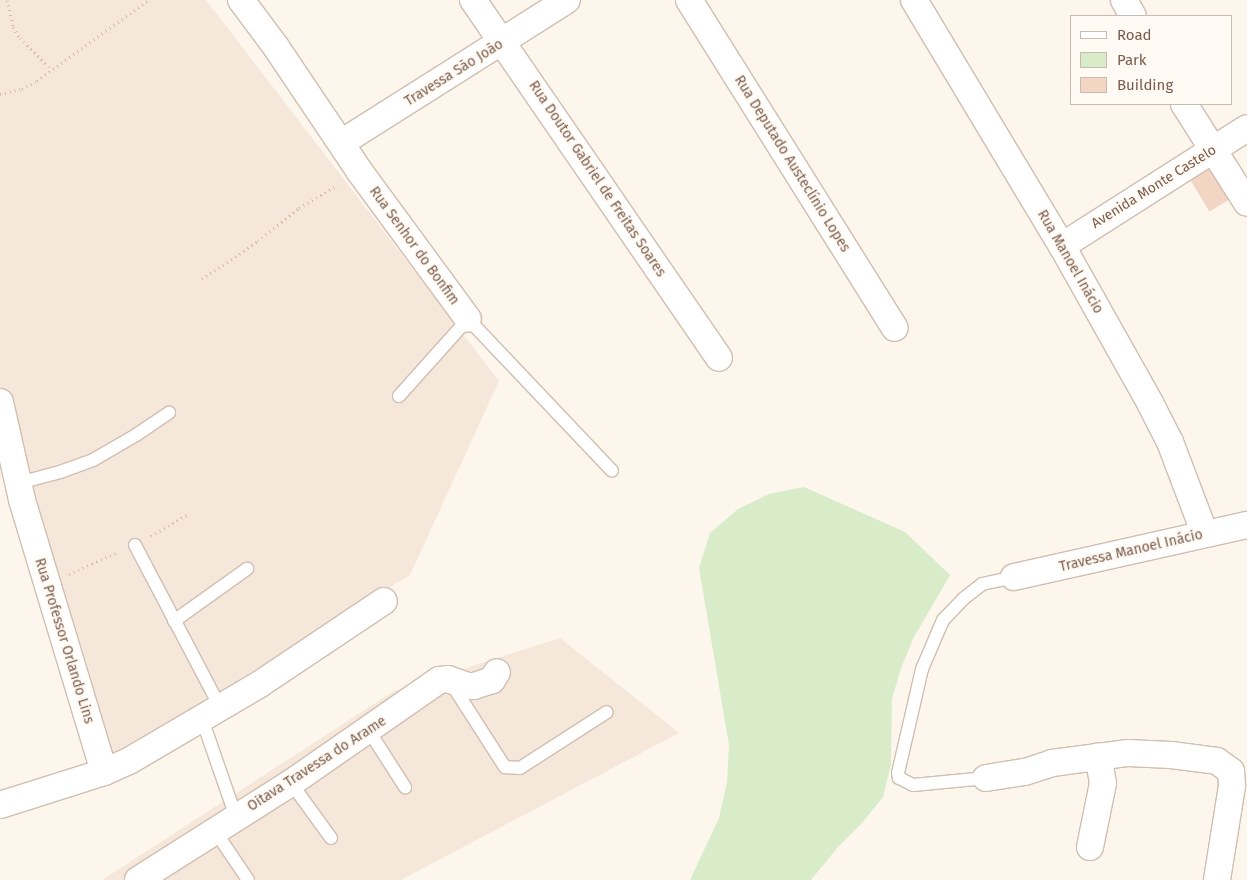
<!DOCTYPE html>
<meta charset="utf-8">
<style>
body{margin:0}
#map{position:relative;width:1247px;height:880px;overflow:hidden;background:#fdf6ec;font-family:"Fira Sans",sans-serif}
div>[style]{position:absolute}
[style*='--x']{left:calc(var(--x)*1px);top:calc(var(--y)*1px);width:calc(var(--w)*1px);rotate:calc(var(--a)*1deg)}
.residential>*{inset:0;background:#f5e8da}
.green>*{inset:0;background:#d8ecc9}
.building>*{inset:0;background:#f3d5c3;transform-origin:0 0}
.path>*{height:3px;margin-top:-1.5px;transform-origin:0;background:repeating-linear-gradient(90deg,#d9b8a5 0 1px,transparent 0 5px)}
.roads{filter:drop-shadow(1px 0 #d1beb0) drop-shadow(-1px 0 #d1beb0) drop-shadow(0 1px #d1beb0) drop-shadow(0 -1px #d1beb0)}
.lane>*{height:12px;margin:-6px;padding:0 6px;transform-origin:6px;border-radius:6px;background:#fff}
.street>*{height:26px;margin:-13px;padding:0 13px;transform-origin:13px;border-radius:13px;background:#fff}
span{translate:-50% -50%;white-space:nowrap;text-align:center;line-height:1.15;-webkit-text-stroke:4.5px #fffaf3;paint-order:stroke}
.street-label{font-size:14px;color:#7a5c4d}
.legend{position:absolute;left:1070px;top:15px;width:162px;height:90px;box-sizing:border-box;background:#fffaf3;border:1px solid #cabbb1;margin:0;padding:6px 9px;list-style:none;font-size:15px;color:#7a5c4d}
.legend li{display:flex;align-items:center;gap:10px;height:25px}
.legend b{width:25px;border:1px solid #cabbb1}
</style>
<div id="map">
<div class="residential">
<div style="clip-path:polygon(0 0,206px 0,499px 381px,410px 575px,94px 768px,88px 769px,0 456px)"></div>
<div style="clip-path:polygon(560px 638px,679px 733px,401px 880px,102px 880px,394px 691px)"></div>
</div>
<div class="green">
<div style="clip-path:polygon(804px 487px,905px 532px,950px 575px,914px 637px,901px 668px,892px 699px,891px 764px,883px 797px,862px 823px,838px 847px,811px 880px,690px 880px,719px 818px,727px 782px,729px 745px,699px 568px,710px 533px,738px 509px,769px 494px)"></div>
</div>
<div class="building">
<div style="left:1210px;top:168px;width:37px;height:23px;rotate:59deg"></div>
</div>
<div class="path">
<div style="--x:7;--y:0;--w:28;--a:77"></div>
<div style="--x:13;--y:27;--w:13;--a:58"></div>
<div style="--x:20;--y:38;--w:44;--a:45"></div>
<div style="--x:0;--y:94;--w:23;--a:-13"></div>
<div style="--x:22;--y:89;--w:17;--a:-28"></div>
<div style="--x:37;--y:81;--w:137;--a:-36.1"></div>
<div style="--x:202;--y:279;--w:68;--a:-34.2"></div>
<div style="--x:258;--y:241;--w:53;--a:-38.8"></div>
<div style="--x:299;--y:208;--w:45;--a:-30.5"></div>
<div style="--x:151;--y:536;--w:45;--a:-30.5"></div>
<div style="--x:69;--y:574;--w:54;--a:-24.2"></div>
</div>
<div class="roads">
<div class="lane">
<div style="--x:399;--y:396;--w:103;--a:-48.1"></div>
<div style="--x:468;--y:319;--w:209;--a:46.5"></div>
<div style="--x:19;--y:483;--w:42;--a:-15"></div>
<div style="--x:60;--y:472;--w:35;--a:-20"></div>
<div style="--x:93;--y:460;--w:50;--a:-30.2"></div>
<div style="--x:136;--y:435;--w:40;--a:-34"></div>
<div style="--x:135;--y:545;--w:183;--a:62.3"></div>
<div style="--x:174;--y:621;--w:90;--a:-35.5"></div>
<div style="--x:451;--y:683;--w:100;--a:57.3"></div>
<div style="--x:505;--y:767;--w:15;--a:4"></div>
<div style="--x:520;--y:768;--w:103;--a:-32.8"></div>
<div style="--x:202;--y:719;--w:104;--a:70.9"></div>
<div style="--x:369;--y:731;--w:67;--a:57.3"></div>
<div style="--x:986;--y:778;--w:73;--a:174.5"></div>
<div style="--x:913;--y:785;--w:16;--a:-153"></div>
<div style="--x:899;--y:778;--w:5;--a:-101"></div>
<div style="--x:898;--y:773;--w:107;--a:-77"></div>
<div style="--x:922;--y:669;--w:53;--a:-66.8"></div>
<div style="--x:943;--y:620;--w:29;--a:-46"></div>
<div style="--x:963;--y:599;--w:24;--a:-38"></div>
<div style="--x:982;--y:584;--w:33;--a:-12"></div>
<div style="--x:291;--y:783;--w:68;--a:54"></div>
<div style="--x:215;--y:831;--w:59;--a:56"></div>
</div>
<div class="street">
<div style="--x:241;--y:0;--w:59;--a:53.3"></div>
<div style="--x:276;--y:47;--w:151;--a:56.1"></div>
<div style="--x:360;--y:172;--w:182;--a:53.7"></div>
<div style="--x:473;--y:0;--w:434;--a:55.5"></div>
<div style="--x:689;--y:0;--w:387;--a:57.9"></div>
<div style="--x:914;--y:0;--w:287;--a:59"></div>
<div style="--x:1062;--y:246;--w:180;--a:60.7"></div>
<div style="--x:1150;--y:403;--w:44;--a:62.9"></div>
<div style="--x:1170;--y:442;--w:98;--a:69.2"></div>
<div style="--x:1124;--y:0;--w:18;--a:61"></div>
<div style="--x:1184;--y:104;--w:117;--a:57.5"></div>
<div style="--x:341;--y:143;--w:267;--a:-32.3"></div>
<div style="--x:1062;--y:246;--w:219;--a:-32.5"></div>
<div style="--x:0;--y:402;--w:100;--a:77.3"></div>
<div style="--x:22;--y:500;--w:284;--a:73.2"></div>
<div style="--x:1014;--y:577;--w:239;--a:-12.6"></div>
<div style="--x:986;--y:778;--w:39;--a:-9"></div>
<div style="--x:1025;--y:772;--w:28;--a:-18"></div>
<div style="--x:1052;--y:763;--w:77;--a:-7.5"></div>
<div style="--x:1128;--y:753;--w:43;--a:2.7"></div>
<div style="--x:1171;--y:755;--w:46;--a:7.4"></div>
<div style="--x:1217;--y:761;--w:17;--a:36"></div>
<div style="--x:1231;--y:771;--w:15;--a:86"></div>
<div style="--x:1232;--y:786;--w:95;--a:99.1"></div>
<div style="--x:0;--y:805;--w:109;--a:-17.6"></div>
<div style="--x:104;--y:772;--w:27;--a:-24"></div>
<div style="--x:129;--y:761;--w:152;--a:-30.4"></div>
<div style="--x:260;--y:684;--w:149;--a:-33.8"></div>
<div style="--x:1090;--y:847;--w:65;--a:-78.5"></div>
<div style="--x:1103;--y:783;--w:27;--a:-100"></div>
<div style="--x:138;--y:880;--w:181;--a:-32.4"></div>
<div style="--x:291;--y:783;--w:180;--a:-34.8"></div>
<div style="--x:439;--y:680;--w:9;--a:-6"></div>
<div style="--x:448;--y:679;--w:20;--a:20"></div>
<div style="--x:467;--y:686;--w:7;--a:0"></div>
<div style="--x:474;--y:686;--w:19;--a:-18"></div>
<div style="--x:492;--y:680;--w:9;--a:-58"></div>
</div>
</div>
<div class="street-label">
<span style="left:454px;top:73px;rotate:-32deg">Travessa São João</span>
<span style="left:792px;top:164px;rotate:58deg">Rua Deputado Austeclínio Lopes</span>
<span style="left:597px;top:179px;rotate:56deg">Rua Doutor Gabriel de Freitas Soares</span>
<span style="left:1154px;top:187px;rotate:-32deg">Avenida Monte Castelo</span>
<span style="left:414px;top:246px;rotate:54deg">Rua Senhor do Bonfim</span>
<span style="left:1070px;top:262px;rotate:60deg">Rua Manoel Inácio</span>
<span style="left:1131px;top:551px;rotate:-13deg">Travessa Manoel Inácio</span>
<span style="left:64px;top:641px;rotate:73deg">Rua Professor Orlando Lins</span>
<span style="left:317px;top:764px;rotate:-33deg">Oitava Travessa do Arame</span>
</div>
<ul class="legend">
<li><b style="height:6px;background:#fff"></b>Road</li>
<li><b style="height:14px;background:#d8ecc9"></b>Park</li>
<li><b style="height:14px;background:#f3d5c3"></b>Building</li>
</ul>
</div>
